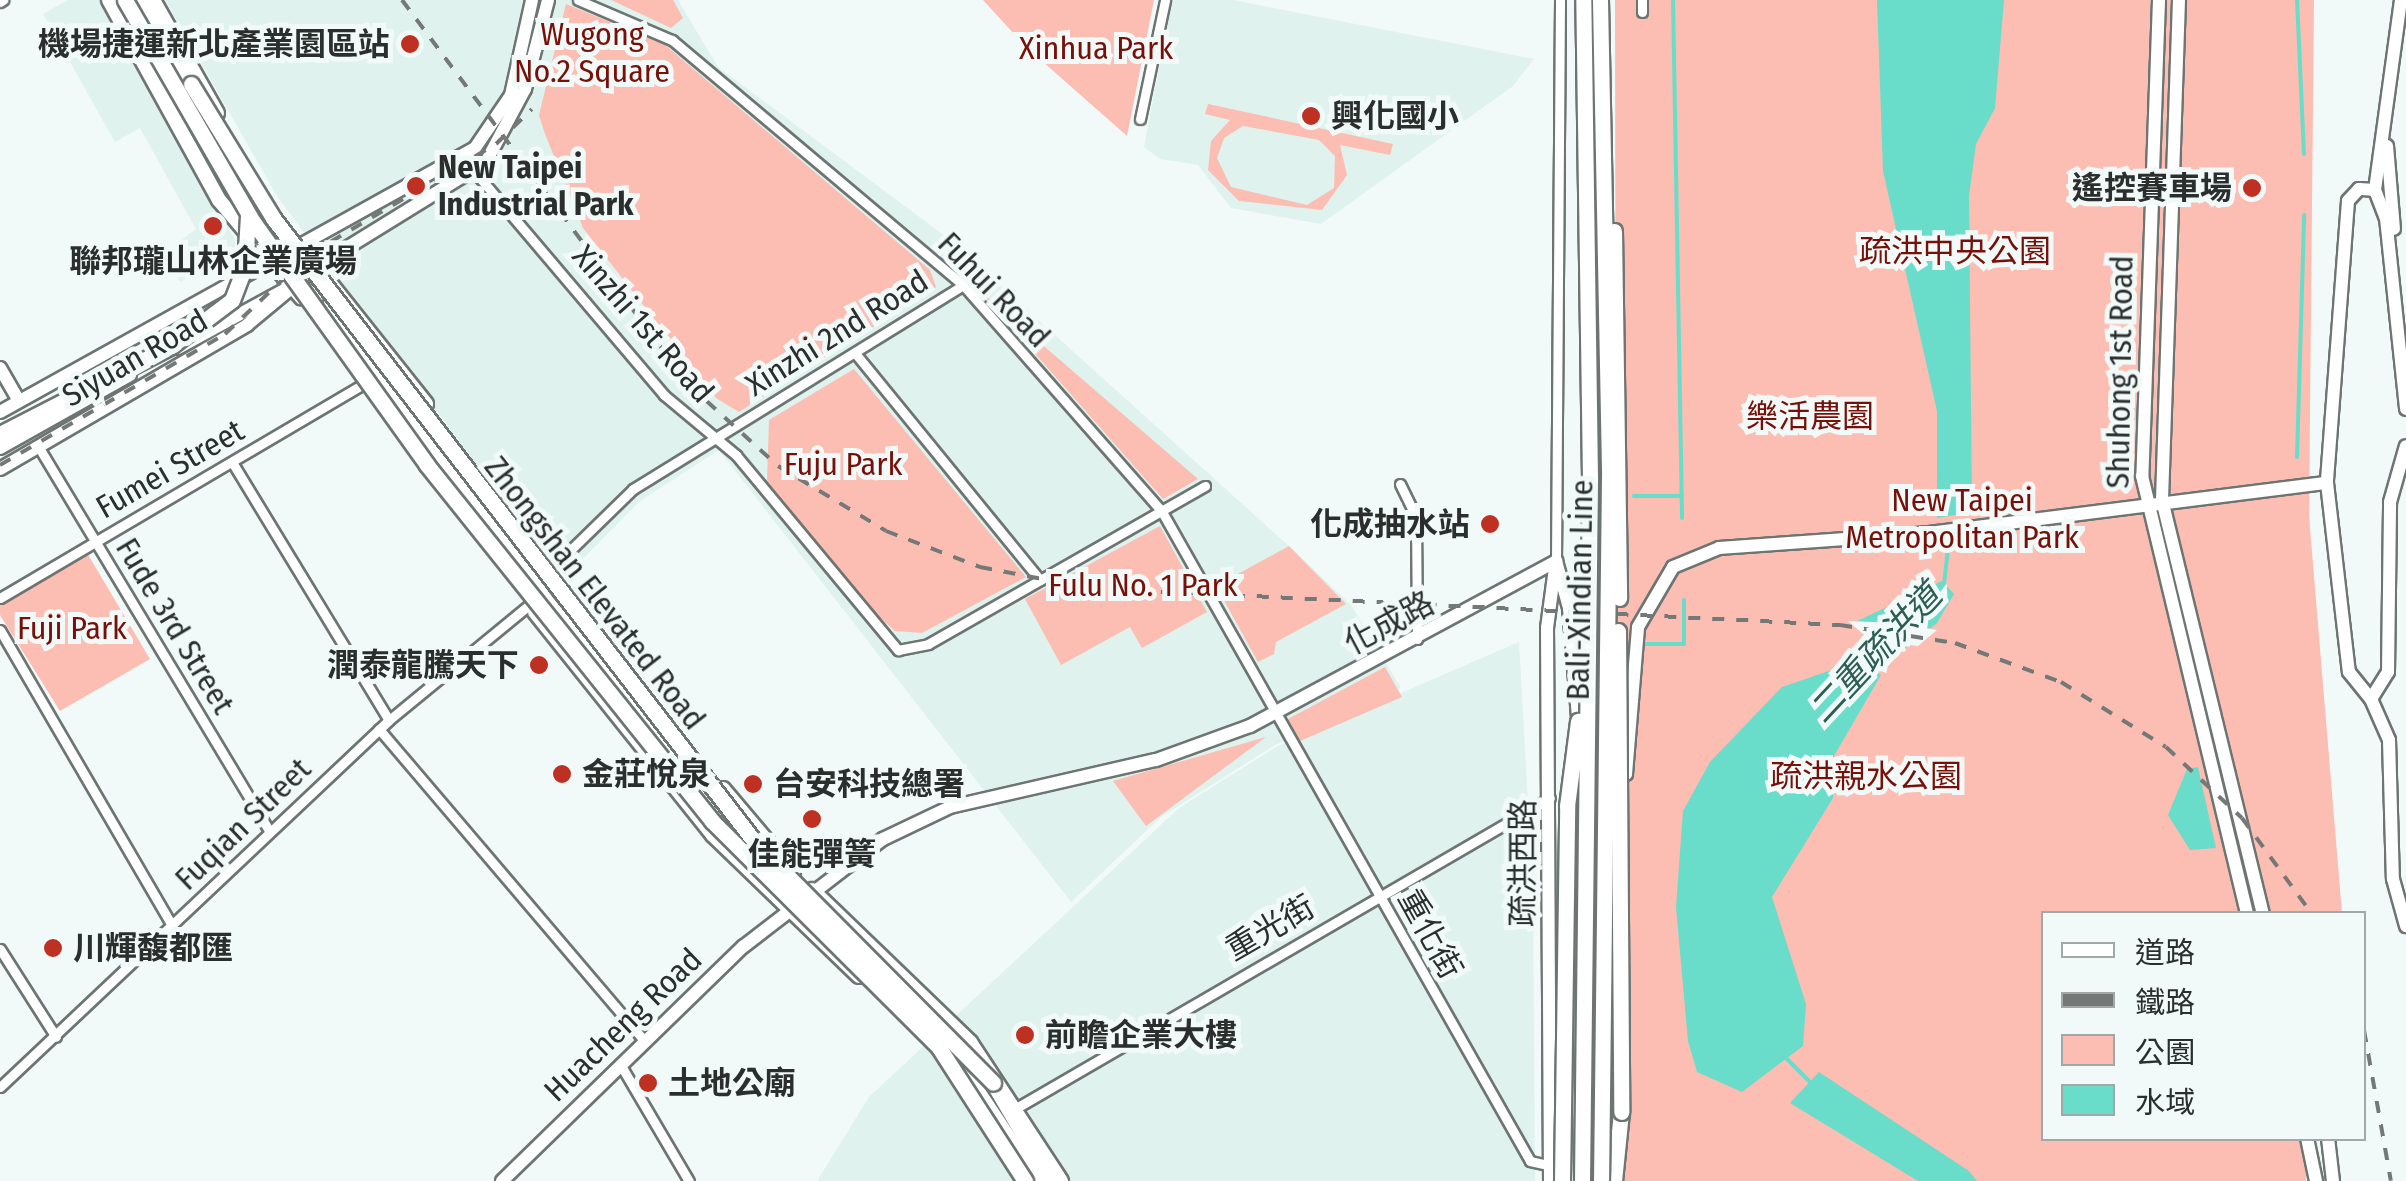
<!DOCTYPE html>
<meta charset="utf-8">
<style>
body{margin:0}
#map{position:relative;width:2406px;height:1181px;overflow:hidden;background:#f1faf8;font-family:"Fira Sans Condensed","Noto Sans TC",sans-serif}
div>[style]{position:absolute}
[style*='--x']{left:calc(var(--x)*1px);top:calc(var(--y)*1px);width:calc(var(--w)*1px);rotate:calc(var(--a)*1deg)}
.built>*{inset:0;background:#dff2ee}
.green>*{inset:0;background:#fcbdb2}
.water>*{inset:0;background:#69dcca}
.pier>*{inset:0;background:#f1faf8}
.stream>*{height:4px;margin:-2px;padding:0 2px;transform-origin:2px;border-radius:2px;background:#69dcca}
.roads{filter:drop-shadow(2px 0 #6d7573) drop-shadow(-2px 0 #6d7573) drop-shadow(0 2px #6d7573) drop-shadow(0 -2px #6d7573)}
.street>*{height:9px;margin:-4.5px;padding:0 4.5px;transform-origin:4.5px;border-radius:4.5px;background:#fff}
.secondary>*{height:12px;margin:-6px;padding:0 6px;transform-origin:6px;border-radius:6px;background:#fff}
.primary>*{height:14px;margin:-7px;padding:0 7px;transform-origin:7px;border-radius:7px;background:#fff}
.highway>*{height:15px;margin:-7.5px;padding:0 7.5px;transform-origin:7.5px;border-radius:7.5px;background:#fff}
.rail>*{height:4px;margin-top:-2px;transform-origin:0;background:repeating-linear-gradient(90deg,#747978 0 12px,transparent 0 24px)}
.bridges{filter:drop-shadow(2px 0 #6d7573) drop-shadow(-2px 0 #6d7573) drop-shadow(0 2px #6d7573) drop-shadow(0 -2px #6d7573)}
.highway-bridge>*{height:15px;margin:-7.5px;padding:0 7.5px;transform-origin:7.5px;border-radius:7.5px;background:#fff}
.dots>*{width:28px;height:28px;translate:-50% -50%;box-sizing:border-box;border:5px solid #f1faf8;border-radius:50%}
span{translate:-50% -50%;white-space:nowrap;text-align:center;line-height:1.15;-webkit-text-stroke:10px #f1faf8;paint-order:stroke}
.park-label{font-size:32px;color:#771008}
.poi-label{font-size:32px;color:#2a2e2d;font-weight:700}
.right{translate:-100% -50%;text-align:right}
.left{translate:0 -50%;text-align:left}
.street-label{font-size:32px;color:#2a2e2d}
.water-label{font-size:35px;color:#2c5e56;font-style:italic}
.legend{position:absolute;left:2041px;top:911px;width:325px;height:230px;box-sizing:border-box;background:#f1faf8;border:2px solid #a1a8a7;margin:0;padding:12px 18px;list-style:none;font-size:30px;color:#2a2e2d}
.legend li{display:flex;align-items:center;gap:20px;height:50px}
.legend b{width:50px;border:2px solid #a1a8a7}
</style>
<div id="map">
<div class="built">
<div style="clip-path:polygon(68px 0,101px 0,234px 238px,236px 252px,180px 282px,164px 253px,196px 229px,140px 128px,115px 142px,43px 14px)"></div>
<div style="clip-path:polygon(165px 0,678px 0,718px 67px,945px 236px,1289px 546px,1351px 605px,1401px 688px,1275px 745px,1161px 817px,1071px 902px,719px 450px,640px 501px,562px 580px,277px 196px)"></div>
<div style="clip-path:polygon(1172px 0,1233px 0,1534px 59px,1513px 86px,1321px 224px,1231px 208px,1198px 165px,1160px 159px,1144px 147px)"></div>
<div style="clip-path:polygon(1519px 642px,1533px 890px,1535px 1181px,817px 1181px,869px 1097px,1179px 808px,1276px 747px)"></div>
</div>
<div class="green">
<div style="clip-path:polygon(611px 0,673px 0,683px 18px,671px 28px)"></div>
<div style="clip-path:polygon(983px 0,1154px 0,1127px 136px,1025px 46px)"></div>
<div style="clip-path:polygon(1615px 0,2314px 0,2309px 516px,2342px 913px,2044px 914px,2044px 1138px,2307px 1139px,2306px 1181px,1617px 1181px)"></div>
<div style="clip-path:polygon(566px 4px,664px 44px,930px 270px,936px 287px,739px 412px,716px 398px,583px 228px,545px 134px,539px 115px)"></div>
<div style="clip-path:polygon(evenodd,1208px 104px,1393px 144px,1390px 155px,1340px 145px,1347px 175px,1322px 210px,1239px 201px,1208px 170px,1211px 141px,1230px 120px,1205px 114px,1208px 104px,1243px 126px,1319px 140px,1335px 156px,1334px 188px,1307px 205px,1231px 187px,1217px 158px,1224px 138px,1243px 126px)"></div>
<div style="clip-path:polygon(980px 291px,1198px 479px,1163px 499px)"></div>
<div style="clip-path:polygon(854px 369px,1026px 577px,922px 633px,895px 631px,878px 616px,767px 482px,769px 420px)"></div>
<div style="clip-path:polygon(1160px 526px,1207px 612px,1142px 648px,1130px 627px,1061px 665px,1025px 599px)"></div>
<div style="clip-path:polygon(1289px 546px,1346px 604px,1276px 642px,1274px 654px,1258px 662px,1216px 586px)"></div>
<div style="clip-path:polygon(87px 553px,150px 659px,60px 711px,0 615px,0 602px)"></div>
<div style="clip-path:polygon(1385px 667px,1402px 697px,1300px 741px,1288px 719px)"></div>
<div style="clip-path:polygon(1266px 737px,1146px 826px,1113px 781px)"></div>
</div>
<div class="water">
<div style="clip-path:polygon(1877px 0,2004px 0,1995px 108px,1976px 144px,1969px 196px,1972px 512px,1937px 518px,1937px 411px,1883px 171px)"></div>
<div style="clip-path:polygon(1942px 581px,1954px 594px,1937px 623px,1897px 655px,1853px 623px)"></div>
<div style="clip-path:polygon(1861px 660px,1881px 675px,1834px 756px,1833px 798px,1772px 897px,1806px 1004px,1803px 1046px,1742px 1092px,1697px 1072px,1688px 1041px,1676px 907px,1683px 811px,1710px 762px,1782px 687px)"></div>
<div style="clip-path:polygon(2198px 767px,2216px 848px,2190px 850px,2168px 815px,2187px 769px)"></div>
<div style="clip-path:polygon(1819px 1072px,1969px 1171px,1977px 1181px,1918px 1181px,1790px 1103px)"></div>
</div>
<div class="pier">
<div style="clip-path:polygon(1848px 621px,1898px 623px,1937px 630px,1918px 646px,1870px 640px)"></div>
</div>
<div class="stream">
<div style="--x:1673;--y:0;--w:518;--a:89"></div>
<div style="--x:2297;--y:0;--w:154;--a:87.4"></div>
<div style="--x:2297;--y:457;--w:242;--a:-88.3"></div>
<div style="--x:1634;--y:496;--w:48;--a:0"></div>
<div style="--x:1944;--y:584;--w:44;--a:-83.5"></div>
<div style="--x:1645;--y:644;--w:39;--a:0"></div>
<div style="--x:1684;--y:644;--w:44;--a:-90"></div>
<div style="--x:1862;--y:665;--w:30;--a:-49"></div>
<div style="--x:1784;--y:1056;--w:41;--a:45"></div>
</div>
<div class="roads">
<div class="street">
<div style="--x:578;--y:0;--w:102;--a:23.1"></div>
<div style="--x:672;--y:40;--w:380;--a:40.1"></div>
<div style="--x:963;--y:285;--w:300;--a:48.7"></div>
<div style="--x:1161;--y:510;--w:748;--a:60.45"></div>
<div style="--x:1530;--y:1161;--w:22;--a:13"></div>
<div style="--x:1642;--y:0;--w:12;--a:90"></div>
<div style="--x:0;--y:2;--w:4;--a:-34"></div>
<div style="--x:1140;--y:119;--w:122;--a:-78.1"></div>
<div style="--x:475;--y:172;--w:292;--a:49.7"></div>
<div style="--x:664;--y:395;--w:94;--a:39.8"></div>
<div style="--x:736;--y:455;--w:254;--a:50.3"></div>
<div style="--x:898;--y:650;--w:31;--a:-11"></div>
<div style="--x:928;--y:644;--w:319;--a:-29.7"></div>
<div style="--x:855;--y:353;--w:293;--a:50.8"></div>
<div style="--x:38;--y:446;--w:449;--a:59"></div>
<div style="--x:232;--y:462;--w:302;--a:58.7"></div>
<div style="--x:1400;--y:484;--w:37;--a:64"></div>
<div style="--x:1416;--y:517;--w:122;--a:89.5"></div>
<div style="--x:1556;--y:561;--w:561;--a:-89.59"></div>
<div style="--x:549;--y:571;--w:117;--a:-44.3"></div>
<div style="--x:633;--y:489;--w:388;--a:-31.7"></div>
<div style="--x:0;--y:598;--w:422;--a:-30.5"></div>
<div style="--x:0;--y:630;--w:342;--a:59.8"></div>
<div style="--x:379;--y:729;--w:410;--a:49.6"></div>
<div style="--x:0;--y:949;--w:104;--a:57.5"></div>
<div style="--x:620;--y:1064;--w:136;--a:59.5"></div>
<div style="--x:0;--y:1087;--w:535;--a:-43.33"></div>
<div style="--x:389;--y:720;--w:181;--a:-39.4"></div>
<div style="--x:1018;--y:1107;--w:615;--a:-30.15"></div>
</div>
<div class="secondary">
<div style="--x:2159;--y:0;--w:476;--a:92"></div>
<div style="--x:2142;--y:476;--w:450;--a:76.5"></div>
<div style="--x:2179;--y:0;--w:500;--a:91.95"></div>
<div style="--x:2162;--y:500;--w:426;--a:76.3"></div>
<div style="--x:2401;--y:0;--w:192;--a:97.8"></div>
<div style="--x:2375;--y:190;--w:30;--a:69"></div>
<div style="--x:2386;--y:218;--w:192;--a:84"></div>
<div style="--x:2387;--y:146;--w:83;--a:85.2"></div>
<div style="--x:2375;--y:190;--w:16;--a:-176"></div>
<div style="--x:2359;--y:189;--w:16;--a:133"></div>
<div style="--x:2348;--y:201;--w:283;--a:94.3"></div>
<div style="--x:2327;--y:483;--w:190;--a:83.4"></div>
<div style="--x:2349;--y:672;--w:35;--a:51"></div>
<div style="--x:2371;--y:699;--w:32;--a:-58"></div>
<div style="--x:2388;--y:672;--w:170;--a:-89.3"></div>
<div style="--x:2390;--y:502;--w:58;--a:-74.1"></div>
<div style="--x:178;--y:348;--w:121;--a:-28.7"></div>
<div style="--x:0;--y:368;--w:38;--a:60"></div>
<div style="--x:0;--y:412;--w:543;--a:-29.06"></div>
<div style="--x:475;--y:148;--w:64;--a:-55.8"></div>
<div style="--x:511;--y:95;--w:97;--a:-77.5"></div>
<div style="--x:0;--y:448;--w:149;--a:-29.3"></div>
<div style="--x:0;--y:469;--w:286;--a:-30.2"></div>
<div style="--x:247;--y:325;--w:94;--a:-39.8"></div>
<div style="--x:319;--y:265;--w:196;--a:-31.7"></div>
<div style="--x:486;--y:162;--w:83;--a:-61.9"></div>
<div style="--x:525;--y:89;--w:92;--a:-75.5"></div>
<div style="--x:1556;--y:561;--w:49;--a:74.5"></div>
<div style="--x:1569;--y:608;--w:121;--a:85.3"></div>
<div style="--x:2371;--y:699;--w:45;--a:66.3"></div>
<div style="--x:2389;--y:740;--w:139;--a:88.4"></div>
<div style="--x:2393;--y:879;--w:49;--a:74.5"></div>
<div style="--x:1583;--y:774;--w:16;--a:43"></div>
<div style="--x:1595;--y:785;--w:33;--a:-20"></div>
<div style="--x:1626;--y:774;--w:147;--a:-85.3"></div>
<div style="--x:1638;--y:627;--w:69;--a:-59.7"></div>
<div style="--x:1673;--y:567;--w:50;--a:-22.4"></div>
<div style="--x:1719;--y:548;--w:211;--a:-4.1"></div>
<div style="--x:1929;--y:533;--w:401;--a:-7.2"></div>
<div style="--x:2307;--y:1138;--w:44;--a:78.2"></div>
<div style="--x:2328;--y:1138;--w:43;--a:83.4"></div>
<div style="--x:502;--y:1181;--w:337;--a:-44.2"></div>
<div style="--x:744;--y:946;--w:175;--a:-37.6"></div>
<div style="--x:883;--y:839;--w:74;--a:-25.5"></div>
<div style="--x:950;--y:807;--w:211;--a:-12.9"></div>
<div style="--x:1156;--y:760;--w:100;--a:-19.9"></div>
<div style="--x:1250;--y:726;--w:348;--a:-28.3"></div>
<div style="--x:1550;--y:1181;--w:553;--a:-90.31"></div>
<div style="--x:1547;--y:628;--w:61;--a:-82.4"></div>
</div>
<div class="primary">
<div style="--x:109;--y:0;--w:228;--a:61.2"></div>
<div style="--x:219;--y:200;--w:128;--a:49.7"></div>
<div style="--x:134;--y:0;--w:304;--a:59.6"></div>
<div style="--x:153;--y:0;--w:130;--a:60.5"></div>
<div style="--x:306;--y:253;--w:193;--a:51.5"></div>
<div style="--x:535;--y:612;--w:285;--a:51.4"></div>
<div style="--x:713;--y:835;--w:203;--a:44"></div>
<div style="--x:723;--y:789;--w:109;--a:49.9"></div>
<div style="--x:812;--y:890;--w:219;--a:43.9"></div>
<div style="--x:970;--y:1042;--w:166;--a:56.8"></div>
</div>
<div class="highway">
<div style="--x:144;--y:0;--w:96;--a:60.8"></div>
<div style="--x:287;--y:252;--w:30;--a:42"></div>
<div style="--x:331;--y:303;--w:372;--a:54.2"></div>
<div style="--x:549;--y:605;--w:314;--a:50"></div>
<div style="--x:0;--y:434;--w:192;--a:-27.2"></div>
<div style="--x:945;--y:1043;--w:166;--a:56.3"></div>
<div style="--x:993;--y:1083;--w:114;--a:59.4"></div>
<div style="--x:1614;--y:1181;--w:69;--a:-84.2"></div>
</div>
</div>
<div class="rail">
<div style="--x:402;--y:0;--w:480;--a:53.3"></div>
<div style="--x:689;--y:385;--w:120;--a:42.3"></div>
<div style="--x:778;--y:466;--w:126;--a:31"></div>
<div style="--x:886;--y:531;--w:101;--a:21"></div>
<div style="--x:980;--y:567;--w:111;--a:10.9"></div>
<div style="--x:1089;--y:588;--w:752;--a:2.82"></div>
<div style="--x:1840;--y:625;--w:116;--a:8.9"></div>
<div style="--x:1955;--y:643;--w:113;--a:20.2"></div>
<div style="--x:2061;--y:682;--w:123;--a:31.8"></div>
<div style="--x:2166;--y:747;--w:104;--a:43.1"></div>
<div style="--x:2242;--y:818;--w:119;--a:53.9"></div>
<div style="--x:0;--y:465;--w:260;--a:-30.2"></div>
<div style="--x:225;--y:334;--w:117;--a:-43.3"></div>
<div style="--x:310;--y:254;--w:216;--a:-30.6"></div>
<div style="--x:496;--y:144;--w:50;--a:-44.2"></div>
<div style="--x:2364;--y:1030;--w:153;--a:79.9"></div>
</div>
<div class="bridges">
<div class="highway-bridge">
<div style="--x:125;--y:0;--w:258;--a:60"></div>
<div style="--x:254;--y:223;--w:297;--a:54.4"></div>
<div style="--x:427;--y:465;--w:456;--a:51.3"></div>
<div style="--x:712;--y:821;--w:319;--a:44.9"></div>
<div style="--x:938;--y:1046;--w:161;--a:57.2"></div>
<div style="--x:1600;--y:0;--w:478;--a:88.9"></div>
<div style="--x:1609;--y:478;--w:703;--a:90.65"></div>
<div style="--x:191;--y:84;--w:157;--a:58.5"></div>
<div style="--x:273;--y:218;--w:792;--a:52.33"></div>
<div style="--x:757;--y:845;--w:335;--a:45.2"></div>
<div style="--x:1614;--y:231;--w:367;--a:89.2"></div>
<div style="--x:171;--y:346;--w:76;--a:-37"></div>
<div style="--x:232;--y:300;--w:36;--a:-69"></div>
<div style="--x:245;--y:266;--w:50;--a:-86.6"></div>
<div style="--x:1618;--y:631;--w:481;--a:89.6"></div>
<div style="--x:1562;--y:1181;--w:375;--a:-89.2"></div>
<div style="--x:1567;--y:806;--w:86;--a:-82.6"></div>
<div style="--x:1582;--y:1181;--w:702;--a:-89.35"></div>
<div style="--x:1590;--y:479;--w:479;--a:-90.8"></div>
</div>
</div>
<div class="dots">
<div style="left:410px;top:44px;background:#bd3022"></div>
<div style="left:1311px;top:116px;background:#bd3022"></div>
<div style="left:416px;top:186px;background:#bd3022"></div>
<div style="left:2252px;top:188px;background:#bd3022"></div>
<div style="left:213px;top:226px;background:#bd3022"></div>
<div style="left:1490px;top:524px;background:#bd3022"></div>
<div style="left:539px;top:665px;background:#bd3022"></div>
<div style="left:562px;top:774px;background:#bd3022"></div>
<div style="left:753px;top:784px;background:#bd3022"></div>
<div style="left:812px;top:819px;background:#bd3022"></div>
<div style="left:53px;top:948px;background:#bd3022"></div>
<div style="left:1025px;top:1035px;background:#bd3022"></div>
<div style="left:648px;top:1083px;background:#bd3022"></div>
</div>
<div class="park-label">
<span style="left:592px;top:53px">Wugong<br>No.2 Square</span>
<span style="left:1096px;top:48px">Xinhua Park</span>
<span style="left:1955px;top:251px">疏洪中央公園</span>
<span style="left:1810px;top:416px">樂活農園</span>
<span style="left:843px;top:464px">Fuju Park</span>
<span style="left:1962px;top:519px">New Taipei<br>Metropolitan Park</span>
<span style="left:1143px;top:585px">Fulu No. 1 Park</span>
<span style="left:72px;top:628px">Fuji Park</span>
<span style="left:1866px;top:776px">疏洪親水公園</span>
</div>
<div class="poi-label">
<span class="right" style="left:390px;top:44px">機場捷運新北產業園區站</span>
<span class="left" style="left:1331px;top:116px">興化國小</span>
<span class="left" style="left:438px;top:186px">New Taipei<br>Industrial Park</span>
<span class="right" style="left:2232px;top:188px">遙控賽車場</span>
<span style="left:213px;top:261px">聯邦瓏山林企業廣場</span>
<span class="right" style="left:1470px;top:524px">化成抽水站</span>
<span class="right" style="left:519px;top:665px">潤泰龍騰天下</span>
<span class="left" style="left:582px;top:774px">金莊悅泉</span>
<span class="left" style="left:773px;top:784px">台安科技總署</span>
<span style="left:812px;top:854px">佳能彈簧</span>
<span class="left" style="left:73px;top:948px">川輝馥都匯</span>
<span class="left" style="left:1045px;top:1035px">前瞻企業大樓</span>
<span class="left" style="left:668px;top:1083px">土地公廟</span>
</div>
<div class="street-label">
<span style="left:994px;top:290px;rotate:46deg">Fuhui Road</span>
<span style="left:643px;top:324px;rotate:49deg">Xinzhi 1st Road</span>
<span style="left:837px;top:333px;rotate:-32deg">Xinzhi 2nd Road</span>
<span style="left:135px;top:358px;rotate:-30deg">Siyuan Road</span>
<span style="left:2120px;top:372px;rotate:-89deg">Shuhong 1st Road</span>
<span style="left:170px;top:469px;rotate:-30deg">Fumei Street</span>
<span style="left:1580px;top:590px;rotate:-89deg">Bali-Xindian Line</span>
<span style="left:595px;top:593px;rotate:52deg">Zhongshan Elevated Road</span>
<span style="left:1389px;top:623px;rotate:-28deg">化成路</span>
<span style="left:175px;top:626px;rotate:59deg">Fude 3rd Street</span>
<span style="left:243px;top:824px;rotate:-44deg">Fuqian Street</span>
<span style="left:1523px;top:863px;rotate:-90deg">疏洪西路</span>
<span style="left:1270px;top:928px;rotate:-30deg">重光街</span>
<span style="left:1430px;top:934px;rotate:61deg">重化街</span>
<span style="left:623px;top:1025px;rotate:-44deg">Huacheng Road</span>
</div>
<div class="water-label">
<span style="left:1875px;top:653px;rotate:-47deg">二重疏洪道</span>
</div>
<ul class="legend">
<li><b style="height:12px;background:#fff"></b>道路</li>
<li><b style="height:12px;background:#747978"></b>鐵路</li>
<li><b style="height:28px;background:#fcbdb2"></b>公園</li>
<li><b style="height:28px;background:#69dcca"></b>水域</li>
</ul>
</div>
